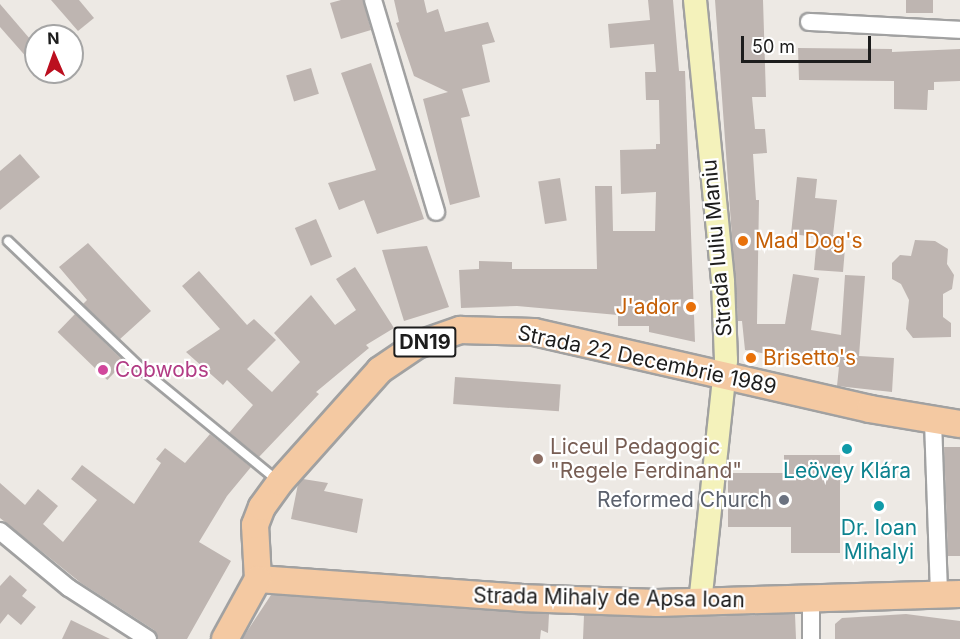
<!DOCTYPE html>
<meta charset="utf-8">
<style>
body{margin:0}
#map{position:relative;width:960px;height:639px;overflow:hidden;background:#ede9e4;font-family:Inter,sans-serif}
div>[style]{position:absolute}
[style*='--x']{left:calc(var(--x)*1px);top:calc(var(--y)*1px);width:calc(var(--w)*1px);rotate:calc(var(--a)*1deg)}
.building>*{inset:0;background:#beb5b1;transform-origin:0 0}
.roads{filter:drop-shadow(2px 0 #a1a1a1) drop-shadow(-2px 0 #a1a1a1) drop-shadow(0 2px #a1a1a1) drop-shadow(0 -2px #a1a1a1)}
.lane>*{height:8px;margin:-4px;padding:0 4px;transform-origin:4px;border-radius:4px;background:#fff}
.street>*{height:16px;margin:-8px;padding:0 8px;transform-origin:8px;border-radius:8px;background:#fff}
.secondary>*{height:22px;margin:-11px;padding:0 11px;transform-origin:11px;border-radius:11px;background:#f4f2bb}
.primary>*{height:26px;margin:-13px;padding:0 13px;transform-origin:13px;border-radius:13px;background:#f4c9a2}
.dots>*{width:16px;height:16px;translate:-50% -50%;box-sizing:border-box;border:3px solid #fff;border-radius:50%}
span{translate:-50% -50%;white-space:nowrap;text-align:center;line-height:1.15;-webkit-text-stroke:4.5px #fff;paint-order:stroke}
.shield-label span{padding:2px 4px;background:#fff;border:2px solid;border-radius:4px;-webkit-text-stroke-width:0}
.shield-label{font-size:20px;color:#1d1d1d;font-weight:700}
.food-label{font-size:21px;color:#c56008}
.left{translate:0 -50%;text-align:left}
.right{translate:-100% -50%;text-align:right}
.street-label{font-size:21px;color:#1d1d1d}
.hotel-label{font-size:21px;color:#b23c85}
.education-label{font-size:21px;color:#785e54}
.culture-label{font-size:21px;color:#0d838f}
.worship-label{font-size:21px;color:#5b616d}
.north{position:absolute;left:24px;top:24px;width:60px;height:60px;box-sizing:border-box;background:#fff;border:2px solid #a5a5a5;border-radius:50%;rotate:358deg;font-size:16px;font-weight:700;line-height:24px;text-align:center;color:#1d1d1d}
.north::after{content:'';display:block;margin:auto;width:21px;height:27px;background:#bb0f1f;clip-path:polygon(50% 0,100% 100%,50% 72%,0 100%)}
.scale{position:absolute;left:741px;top:36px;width:130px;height:27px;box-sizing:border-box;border:3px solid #1d1d1d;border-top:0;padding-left:8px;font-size:18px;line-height:21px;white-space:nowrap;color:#1d1d1d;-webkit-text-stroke:4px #fff;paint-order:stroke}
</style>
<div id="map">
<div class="building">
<div style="clip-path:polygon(51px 0,79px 0,94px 18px,78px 31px)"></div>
<div style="clip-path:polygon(341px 0,363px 0,371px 30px,341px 39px,330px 3px)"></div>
<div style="clip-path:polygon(394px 0,424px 0,427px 13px,438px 9px,445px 32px,488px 22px,495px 42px,482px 45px,490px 82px,462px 89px,470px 116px,461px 118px,480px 197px,450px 205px,423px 99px,448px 92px,414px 76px,396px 23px,399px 22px)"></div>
<div style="clip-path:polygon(648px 0,673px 0,679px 71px,685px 71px,695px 342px,649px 332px,649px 326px,618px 326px,618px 315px,517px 306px,461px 308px,459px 270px,479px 269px,479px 261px,512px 262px,512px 269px,597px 269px,595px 186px,612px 186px,613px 231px,655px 231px,656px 192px,621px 194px,620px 150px,656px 149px,656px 144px,660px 144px,659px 100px,646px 100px,645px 72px,656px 72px,654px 44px,610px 48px,608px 24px,650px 20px)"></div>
<div style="clip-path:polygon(715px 0,763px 0,766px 97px,752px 97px,755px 129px,765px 129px,767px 153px,753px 154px,756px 200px,759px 200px,757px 324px,785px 324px,793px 274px,819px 278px,811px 330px,841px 335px,845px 275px,865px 276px,859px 356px,894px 358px,892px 392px,837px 386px,839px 367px,745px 350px,742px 321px,738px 321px)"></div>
<div style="left:906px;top:0;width:27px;height:13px"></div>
<div style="clip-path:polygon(0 4px,36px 46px,36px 68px,0 27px)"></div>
<div style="clip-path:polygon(798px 48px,892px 49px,892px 52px,960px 49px,960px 81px,934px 82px,934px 90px,928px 90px,927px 110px,894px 109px,894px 81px,799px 80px)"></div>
<div style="clip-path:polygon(371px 63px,424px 219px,377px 234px,364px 200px,339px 210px,328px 183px,376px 170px,341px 73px)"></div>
<div style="left:311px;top:68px;width:27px;height:26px;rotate:73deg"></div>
<div style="clip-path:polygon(20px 154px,40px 177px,0 210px,0 171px)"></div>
<div style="clip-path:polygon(797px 177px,817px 179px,815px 198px,837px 200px,833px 235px,846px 236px,843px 272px,814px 270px,817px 237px,791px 234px)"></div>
<div style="left:560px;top:178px;width:43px;height:22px;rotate:81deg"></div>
<div style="left:316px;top:219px;width:41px;height:23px;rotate:67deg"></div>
<div style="clip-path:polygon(915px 240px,935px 241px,948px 249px,947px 264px,954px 275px,952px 289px,943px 294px,943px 317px,951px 323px,951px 337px,913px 338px,906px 329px,909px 300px,901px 284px,892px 279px,892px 263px,900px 255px,911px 256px)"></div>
<div style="clip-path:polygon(88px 243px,151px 311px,120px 339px,83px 304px,87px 300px,59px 267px)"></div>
<div style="clip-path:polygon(427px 246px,449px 307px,404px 321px,382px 250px)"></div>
<div style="clip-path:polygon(355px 267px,394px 328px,366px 345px,369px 348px,316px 392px,319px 394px,259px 457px,229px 433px,253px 405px,227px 380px,223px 385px,186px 352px,220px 329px,182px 286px,199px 271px,247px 325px,254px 319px,276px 340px,247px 369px,272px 392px,300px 362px,274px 333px,311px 295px,335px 325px,356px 310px,336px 279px)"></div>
<div style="left:75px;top:314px;width:69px;height:25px;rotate:44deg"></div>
<div style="left:455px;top:377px;width:106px;height:27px;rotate:4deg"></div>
<div style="clip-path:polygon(210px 434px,251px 467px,227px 496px,199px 542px,231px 561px,187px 639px,158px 639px,154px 630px,81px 583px,0 518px,0 483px,25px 505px,38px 489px,58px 506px,43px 524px,63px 542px,97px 500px,71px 479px,82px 465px,134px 504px,161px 463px,156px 459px,165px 448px,185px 463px)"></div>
<div style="clip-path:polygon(944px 447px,960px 447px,960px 556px,948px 556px)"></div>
<div style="clip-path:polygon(784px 455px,840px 455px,840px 553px,791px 553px,791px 527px,728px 527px,728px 473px,784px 473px)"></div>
<div style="clip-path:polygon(303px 479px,328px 483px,324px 491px,363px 499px,357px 533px,291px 519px,298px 484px)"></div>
<div style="clip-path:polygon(10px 575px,27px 590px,22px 596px,36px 607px,21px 625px,8px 614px,0 624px,0 586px)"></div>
<div style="clip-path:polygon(271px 595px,549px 614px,548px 633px,541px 630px,540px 639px,242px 639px)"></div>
<div style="clip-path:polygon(795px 614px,796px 639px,583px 639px,584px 615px,657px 618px)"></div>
<div style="clip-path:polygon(906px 614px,960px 621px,960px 639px,835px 639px,835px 624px,842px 618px)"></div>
<div style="clip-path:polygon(71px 620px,110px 639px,62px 639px)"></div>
</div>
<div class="roads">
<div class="lane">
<div style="--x:8;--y:241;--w:190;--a:43.7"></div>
<div style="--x:145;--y:372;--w:171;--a:39.3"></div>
</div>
<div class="street">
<div style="--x:373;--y:0;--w:221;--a:73.4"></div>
<div style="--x:809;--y:22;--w:151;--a:3"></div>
<div style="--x:933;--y:421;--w:173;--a:88"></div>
<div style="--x:0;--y:531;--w:89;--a:39.6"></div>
<div style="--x:69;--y:588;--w:94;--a:32.8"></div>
<div style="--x:811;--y:599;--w:40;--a:90"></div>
</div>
<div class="secondary">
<div style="--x:695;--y:0;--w:283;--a:84.3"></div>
<div style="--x:723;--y:282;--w:78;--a:87.8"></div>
<div style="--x:726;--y:360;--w:244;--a:96.1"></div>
</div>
<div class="primary">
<div style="--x:258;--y:579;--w:54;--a:-93.2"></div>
<div style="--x:255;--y:525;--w:19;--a:-69"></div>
<div style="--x:262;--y:507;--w:31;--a:-54"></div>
<div style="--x:280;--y:482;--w:150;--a:-48.2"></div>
<div style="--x:380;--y:370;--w:45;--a:-34"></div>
<div style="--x:417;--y:345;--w:46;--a:-19.2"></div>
<div style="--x:460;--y:330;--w:74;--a:1.5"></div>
<div style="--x:534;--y:332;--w:345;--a:12.9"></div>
<div style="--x:870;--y:409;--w:91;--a:9.5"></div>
<div style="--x:258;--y:579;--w:263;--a:4.1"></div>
<div style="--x:520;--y:598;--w:137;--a:2.1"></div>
<div style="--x:657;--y:603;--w:303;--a:-1.7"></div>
<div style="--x:225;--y:639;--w:68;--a:-61.2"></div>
</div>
</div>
<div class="dots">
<div style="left:743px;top:241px;background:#e8710a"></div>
<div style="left:691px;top:307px;background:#e8710a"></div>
<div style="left:751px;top:358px;background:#e8710a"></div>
<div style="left:103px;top:370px;background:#d1479c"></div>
<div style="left:847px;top:449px;background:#0f9aa8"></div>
<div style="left:538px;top:459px;background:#8d6e63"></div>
<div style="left:784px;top:500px;background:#6b7280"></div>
<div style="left:879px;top:506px;background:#0f9aa8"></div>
</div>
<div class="shield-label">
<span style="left:425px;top:342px">DN19</span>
</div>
<div class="food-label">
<span class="left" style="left:755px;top:241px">Mad Dog's</span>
<span class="right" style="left:679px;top:307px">J'ador</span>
<span class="left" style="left:763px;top:358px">Brisetto's</span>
</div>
<div class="street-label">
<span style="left:717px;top:248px;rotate:-95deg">Strada Iuliu Maniu</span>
<span style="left:647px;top:360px;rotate:12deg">Strada 22 Decembrie 1989</span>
<span style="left:609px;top:598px;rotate:1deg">Strada Mihaly de Apsa Ioan</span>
</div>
<div class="hotel-label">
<span class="left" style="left:115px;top:370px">Cobwobs</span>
</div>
<div class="education-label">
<span class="left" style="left:550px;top:459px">Liceul Pedagogic<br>"Regele Ferdinand"</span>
</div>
<div class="culture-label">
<span style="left:847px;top:471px">Leövey Klára</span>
<span style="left:879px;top:540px">Dr. Ioan<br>Mihalyi</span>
</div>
<div class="worship-label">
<span class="right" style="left:772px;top:500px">Reformed Church</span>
</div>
<div class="north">N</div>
<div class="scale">50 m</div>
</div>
